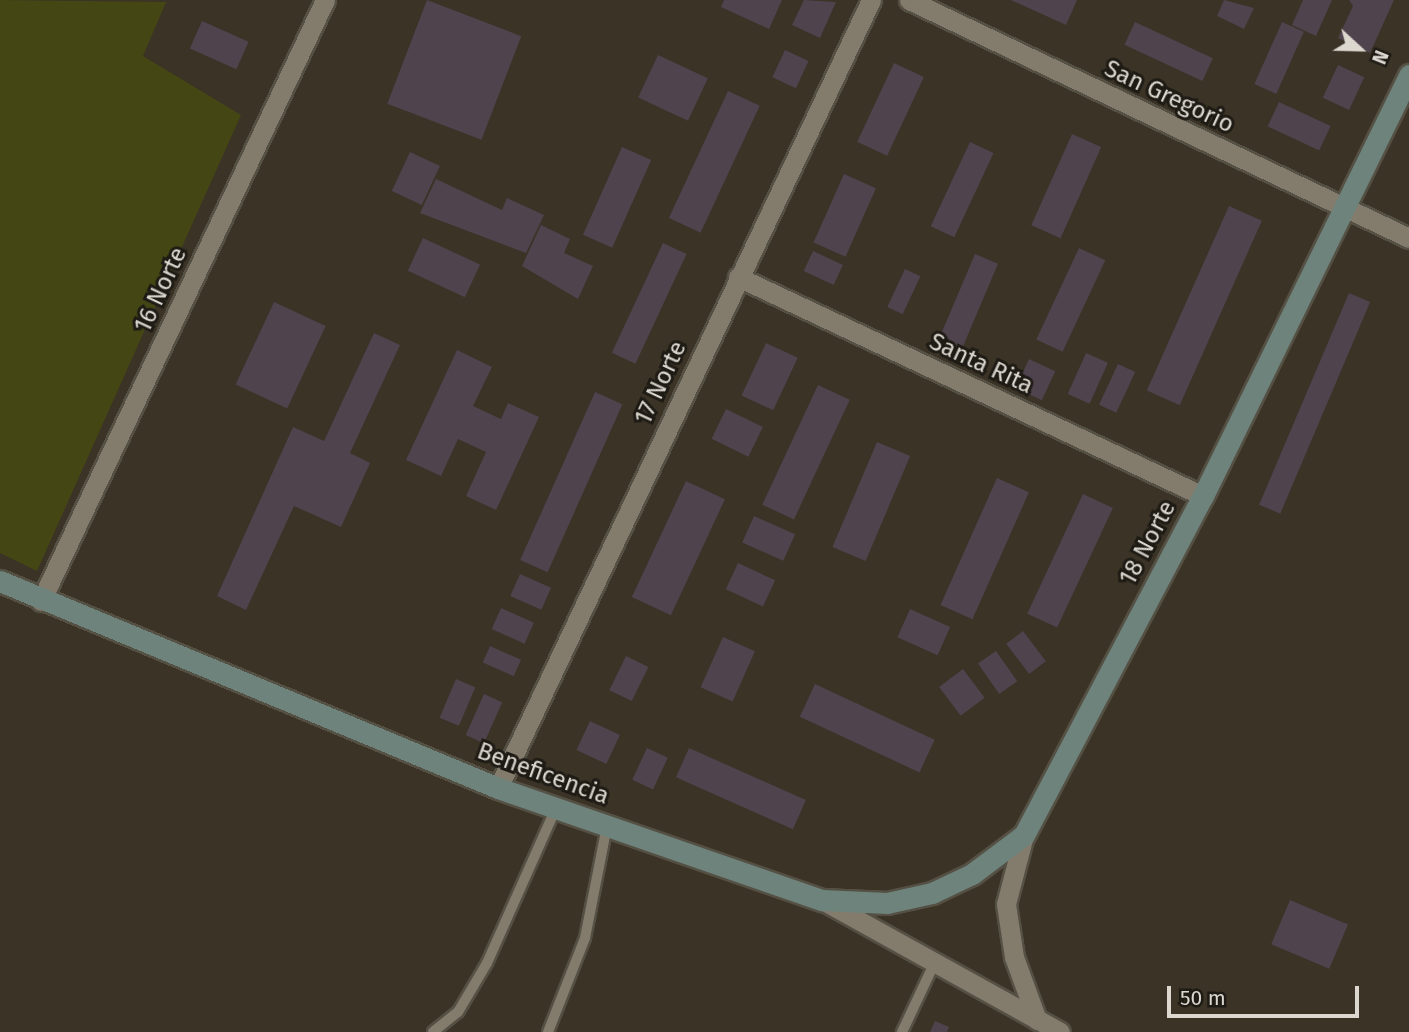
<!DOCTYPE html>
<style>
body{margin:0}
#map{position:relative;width:1409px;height:1032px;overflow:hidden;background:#3a3326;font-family:"Fira Sans",sans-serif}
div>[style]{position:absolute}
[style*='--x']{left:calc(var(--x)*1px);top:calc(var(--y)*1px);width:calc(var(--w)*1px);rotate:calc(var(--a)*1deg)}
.green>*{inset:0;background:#444614}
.building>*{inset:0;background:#4f434e;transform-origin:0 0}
.roads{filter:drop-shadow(2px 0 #555044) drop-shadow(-2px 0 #555044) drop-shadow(0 2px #555044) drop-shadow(0 -2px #555044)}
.lane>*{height:10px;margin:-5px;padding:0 5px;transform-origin:5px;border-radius:5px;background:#837b6c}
.street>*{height:19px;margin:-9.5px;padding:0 9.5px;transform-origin:9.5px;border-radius:9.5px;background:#837b6c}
.secondary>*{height:21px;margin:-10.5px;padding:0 10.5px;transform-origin:10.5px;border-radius:10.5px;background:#6d837c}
span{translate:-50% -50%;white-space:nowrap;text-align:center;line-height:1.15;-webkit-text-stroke:6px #1e1b15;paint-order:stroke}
.street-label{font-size:24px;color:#dcd7cf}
.north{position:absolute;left:1325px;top:14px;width:70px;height:70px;-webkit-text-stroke:5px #1e1b15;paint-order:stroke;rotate:112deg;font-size:19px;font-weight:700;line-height:28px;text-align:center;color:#dcd7cf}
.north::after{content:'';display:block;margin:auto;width:24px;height:32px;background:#dcd7cf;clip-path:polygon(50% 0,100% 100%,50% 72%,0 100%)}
.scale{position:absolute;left:1167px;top:986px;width:192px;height:32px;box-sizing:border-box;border:4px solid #dcd7cf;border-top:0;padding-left:9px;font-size:21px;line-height:24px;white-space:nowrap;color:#dcd7cf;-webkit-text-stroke:5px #1e1b15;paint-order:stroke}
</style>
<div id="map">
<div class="green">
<div style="clip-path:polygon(0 0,166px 2px,143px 56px,241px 115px,37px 571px,0 553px)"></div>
</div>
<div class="building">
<div style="left:427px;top:0;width:101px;height:111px;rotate:21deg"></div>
<div style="clip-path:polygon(724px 0,782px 0,769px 29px,721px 7px)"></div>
<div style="clip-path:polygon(804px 0,836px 2px,820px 38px,792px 25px)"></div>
<div style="clip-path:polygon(1011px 0,1077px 0,1066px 25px)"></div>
<div style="clip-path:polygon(1224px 0,1254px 8px,1244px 29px,1217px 16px)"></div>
<div style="clip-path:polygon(1303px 0,1332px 0,1316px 36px,1292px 25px)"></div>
<div style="clip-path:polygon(1349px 0,1394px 0,1370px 53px,1338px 38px,1353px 6px)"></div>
<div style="left:202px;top:21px;width:51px;height:30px;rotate:24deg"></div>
<div style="left:1135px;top:22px;width:86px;height:25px;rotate:25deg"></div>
<div style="left:1282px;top:22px;width:24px;height:68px;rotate:24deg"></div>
<div style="left:785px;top:50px;width:26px;height:30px;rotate:25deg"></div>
<div style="left:658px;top:55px;width:55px;height:47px;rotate:25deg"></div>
<div style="left:894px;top:63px;width:33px;height:87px;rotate:25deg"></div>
<div style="left:1338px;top:65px;width:29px;height:36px;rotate:25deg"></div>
<div style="left:728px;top:91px;width:35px;height:140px;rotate:25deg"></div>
<div style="left:1279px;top:102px;width:57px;height:27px;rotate:25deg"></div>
<div style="left:1072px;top:134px;width:32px;height:100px;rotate:24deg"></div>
<div style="left:970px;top:142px;width:26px;height:93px;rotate:25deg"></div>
<div style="left:622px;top:147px;width:32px;height:96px;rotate:24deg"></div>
<div style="left:410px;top:152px;width:33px;height:43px;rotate:25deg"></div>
<div style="left:844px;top:174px;width:35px;height:75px;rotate:24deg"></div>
<div style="clip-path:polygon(436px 179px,502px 210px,507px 198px,544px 215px,526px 253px,420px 213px)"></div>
<div style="left:1229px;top:206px;width:36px;height:202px;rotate:24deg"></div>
<div style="clip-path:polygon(541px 225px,570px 239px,564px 253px,593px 266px,578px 299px,522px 266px)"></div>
<div style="left:423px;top:238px;width:63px;height:36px;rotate:25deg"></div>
<div style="left:663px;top:243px;width:26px;height:121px;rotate:25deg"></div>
<div style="left:1079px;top:248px;width:29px;height:101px;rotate:25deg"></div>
<div style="left:813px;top:251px;width:33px;height:22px;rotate:25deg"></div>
<div style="left:975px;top:254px;width:25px;height:98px;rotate:23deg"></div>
<div style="left:905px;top:269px;width:17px;height:42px;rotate:25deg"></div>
<div style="left:1349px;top:293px;width:23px;height:230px;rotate:23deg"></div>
<div style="left:274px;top:302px;width:57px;height:91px;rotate:25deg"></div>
<div style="clip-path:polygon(374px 333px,400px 345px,350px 453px,370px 463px,341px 527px,294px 506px,246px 610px,217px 596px,293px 427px,324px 441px)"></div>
<div style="left:766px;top:343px;width:35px;height:58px;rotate:25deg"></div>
<div style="clip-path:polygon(457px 350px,492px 367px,473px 406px,501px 419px,508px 403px,539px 417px,496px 510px,466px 496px,486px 452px,458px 439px,441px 476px,406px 460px)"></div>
<div style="left:1086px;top:353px;width:24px;height:45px;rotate:24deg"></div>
<div style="left:1029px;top:359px;width:29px;height:32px;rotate:25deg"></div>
<div style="left:1118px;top:364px;width:19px;height:45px;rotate:25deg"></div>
<div style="left:818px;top:385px;width:35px;height:132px;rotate:25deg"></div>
<div style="left:595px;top:392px;width:30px;height:184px;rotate:24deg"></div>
<div style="left:726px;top:409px;width:41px;height:33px;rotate:26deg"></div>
<div style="left:877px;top:442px;width:36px;height:114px;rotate:23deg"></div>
<div style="left:997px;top:478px;width:35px;height:139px;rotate:24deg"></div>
<div style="left:686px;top:481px;width:43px;height:128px;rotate:25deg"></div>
<div style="left:1083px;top:494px;width:33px;height:132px;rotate:25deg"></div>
<div style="left:754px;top:516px;width:45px;height:29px;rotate:24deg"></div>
<div style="left:738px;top:563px;width:41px;height:29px;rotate:25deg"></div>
<div style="left:520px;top:574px;width:34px;height:24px;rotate:24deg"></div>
<div style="left:501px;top:608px;width:36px;height:23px;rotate:24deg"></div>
<div style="left:910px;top:609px;width:44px;height:31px;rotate:24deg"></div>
<div style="left:1023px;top:631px;width:38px;height:21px;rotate:53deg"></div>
<div style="left:723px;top:637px;width:35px;height:55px;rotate:24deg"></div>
<div style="left:490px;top:646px;width:34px;height:18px;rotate:24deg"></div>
<div style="left:996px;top:651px;width:37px;height:22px;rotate:55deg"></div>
<div style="left:626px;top:656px;width:25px;height:38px;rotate:26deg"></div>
<div style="left:963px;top:669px;width:36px;height:30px;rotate:53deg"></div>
<div style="left:456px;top:679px;width:21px;height:42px;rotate:23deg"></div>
<div style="left:815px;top:684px;width:132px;height:36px;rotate:25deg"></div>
<div style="left:484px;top:694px;width:20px;height:45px;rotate:24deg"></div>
<div style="left:590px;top:721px;width:33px;height:32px;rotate:25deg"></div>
<div style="left:647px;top:748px;width:23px;height:35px;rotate:25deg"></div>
<div style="left:689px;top:748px;width:128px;height:32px;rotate:24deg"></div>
<div style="left:1290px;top:900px;width:63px;height:48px;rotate:23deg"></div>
<div style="clip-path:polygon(935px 1021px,949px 1027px,947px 1032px,930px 1032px)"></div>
</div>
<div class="roads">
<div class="lane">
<div style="--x:433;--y:1032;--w:32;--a:-39"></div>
<div style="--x:458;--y:1012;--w:57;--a:-59.4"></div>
<div style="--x:487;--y:963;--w:170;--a:-66"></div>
<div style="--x:548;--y:1032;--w:101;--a:-68.5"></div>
<div style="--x:585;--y:938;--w:114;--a:-78.9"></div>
<div style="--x:902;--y:1032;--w:77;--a:-64.8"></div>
</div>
<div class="street">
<div style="--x:909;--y:0;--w:554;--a:25.45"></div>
<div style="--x:738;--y:277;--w:514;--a:25.22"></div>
<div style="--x:41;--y:601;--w:665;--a:-64.71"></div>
<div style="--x:498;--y:788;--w:872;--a:-64.67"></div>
<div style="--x:1024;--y:835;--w:71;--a:104.6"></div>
<div style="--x:1006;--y:904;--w:54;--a:81.4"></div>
<div style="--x:1014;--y:957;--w:67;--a:69.9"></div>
<div style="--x:822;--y:900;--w:272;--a:29"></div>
</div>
<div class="secondary">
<div style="--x:0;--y:581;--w:539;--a:22.57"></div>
<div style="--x:498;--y:788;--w:343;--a:19.1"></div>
<div style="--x:822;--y:900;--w:65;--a:2.6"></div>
<div style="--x:887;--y:903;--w:46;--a:-12.5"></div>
<div style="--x:932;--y:893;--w:44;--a:-25.4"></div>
<div style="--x:972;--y:874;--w:65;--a:-36.9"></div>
<div style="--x:1024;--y:835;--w:383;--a:-62.2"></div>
<div style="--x:1203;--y:496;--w:469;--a:-63.9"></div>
</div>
</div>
<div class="street-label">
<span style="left:1169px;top:97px;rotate:25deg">San Gregorio</span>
<span style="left:161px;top:290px;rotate:-65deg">16 Norte</span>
<span style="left:981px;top:364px;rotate:25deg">Santa Rita</span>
<span style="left:661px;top:383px;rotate:-65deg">17 Norte</span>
<span style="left:1148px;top:543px;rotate:-62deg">18 Norte</span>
<span style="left:543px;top:774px;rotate:20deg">Beneficencia</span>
</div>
<div class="north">N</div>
<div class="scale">50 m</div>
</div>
